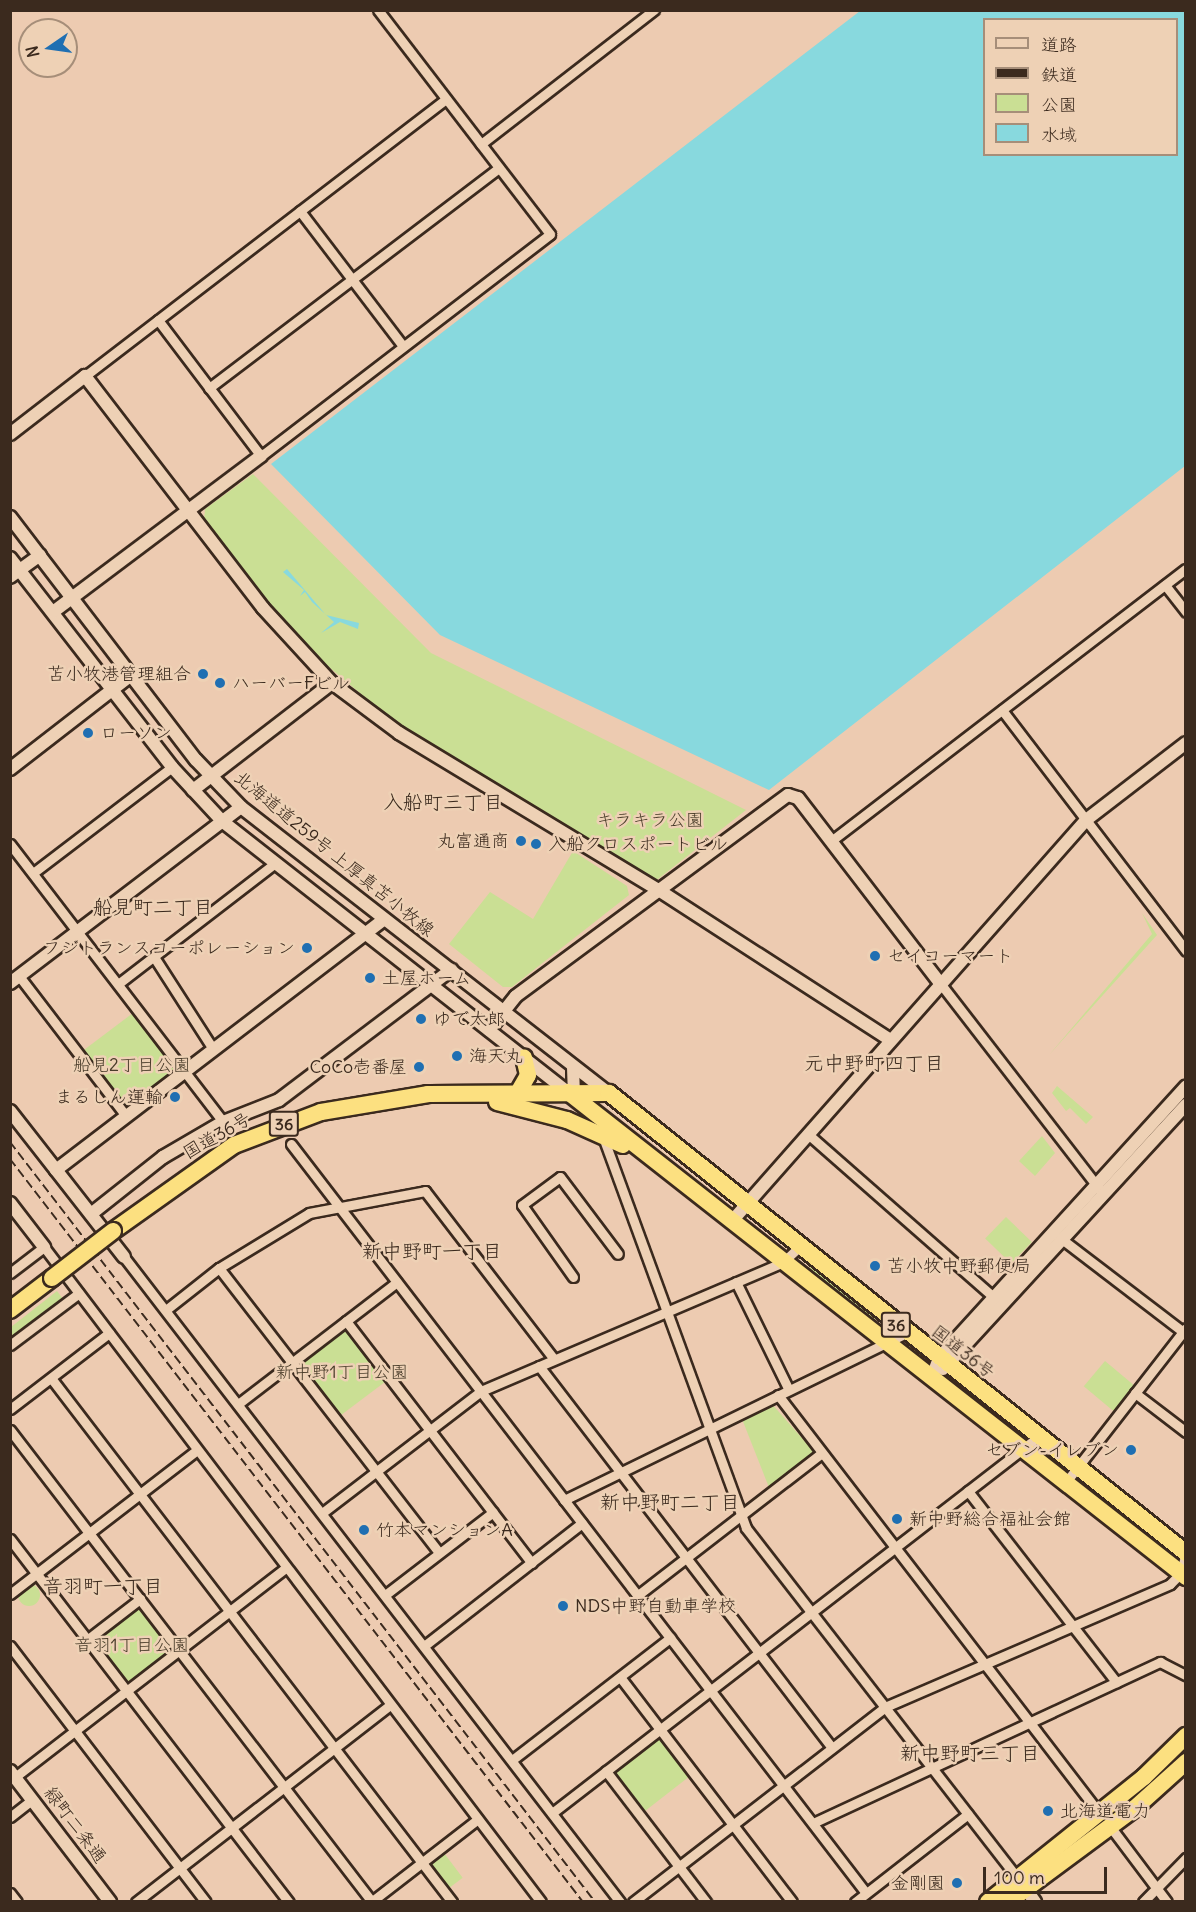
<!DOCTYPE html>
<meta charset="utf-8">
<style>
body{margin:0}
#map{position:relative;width:1196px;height:1912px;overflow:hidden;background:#edcbb1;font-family:Delius,"Klee One",sans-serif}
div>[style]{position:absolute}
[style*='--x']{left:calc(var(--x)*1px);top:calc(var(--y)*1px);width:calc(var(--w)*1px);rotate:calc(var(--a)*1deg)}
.green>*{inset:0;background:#cadf94;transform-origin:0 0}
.round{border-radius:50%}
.water>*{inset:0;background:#88d9de}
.roads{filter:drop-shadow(2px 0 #3b2a1e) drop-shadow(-2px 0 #3b2a1e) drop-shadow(0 2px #3b2a1e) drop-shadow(0 -2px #3b2a1e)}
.street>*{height:9px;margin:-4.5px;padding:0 4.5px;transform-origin:4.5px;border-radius:4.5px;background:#eed1b5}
.secondary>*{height:12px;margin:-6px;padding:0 6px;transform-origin:6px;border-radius:6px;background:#eed1b5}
.highway>*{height:16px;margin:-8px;padding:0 8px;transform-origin:8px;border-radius:8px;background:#fce080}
.rail>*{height:2px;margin-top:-1px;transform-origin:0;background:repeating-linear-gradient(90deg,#3b2a1e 0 9px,transparent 0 13.5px)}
.bridges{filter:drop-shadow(2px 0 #3b2a1e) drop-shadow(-2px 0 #3b2a1e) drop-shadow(0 2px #3b2a1e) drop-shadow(0 -2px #3b2a1e)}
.highway-bridge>*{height:16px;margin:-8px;padding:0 8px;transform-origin:8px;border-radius:8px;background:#fce080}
.dots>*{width:16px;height:16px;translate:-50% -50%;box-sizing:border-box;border:3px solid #eed1b5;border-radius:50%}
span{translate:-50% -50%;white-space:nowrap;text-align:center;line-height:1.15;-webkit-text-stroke:5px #eed1b5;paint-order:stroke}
.shield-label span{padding:2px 4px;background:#eed1b5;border:2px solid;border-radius:4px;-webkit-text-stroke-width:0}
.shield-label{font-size:16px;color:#3b2a1e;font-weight:700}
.poi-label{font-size:18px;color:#3b2a1e}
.right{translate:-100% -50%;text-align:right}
.left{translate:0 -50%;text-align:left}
.park-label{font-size:18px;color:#493c2a}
.street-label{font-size:18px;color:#3b2a1e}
.neighbourhood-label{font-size:20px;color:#3b2a1e}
.frame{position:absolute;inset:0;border:12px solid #3b2a1e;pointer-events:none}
.legend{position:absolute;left:983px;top:18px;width:195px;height:138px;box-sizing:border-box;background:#eed1b5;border:2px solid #a68e79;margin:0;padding:8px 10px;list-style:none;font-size:18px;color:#3b2a1e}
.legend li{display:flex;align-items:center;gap:12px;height:30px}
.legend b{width:30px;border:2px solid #a68e79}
.north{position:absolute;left:18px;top:18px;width:60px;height:60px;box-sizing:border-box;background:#eed1b5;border:2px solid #a68e79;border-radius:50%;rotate:257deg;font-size:16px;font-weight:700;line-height:24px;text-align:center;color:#3b2a1e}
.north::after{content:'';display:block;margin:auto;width:21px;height:27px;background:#1f6fb2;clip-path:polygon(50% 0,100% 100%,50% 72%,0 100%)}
.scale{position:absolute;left:983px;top:1867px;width:124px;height:27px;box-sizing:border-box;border:3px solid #3b2a1e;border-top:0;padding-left:8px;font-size:18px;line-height:21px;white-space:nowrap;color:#3b2a1e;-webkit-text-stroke:4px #eed1b5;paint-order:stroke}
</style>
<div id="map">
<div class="green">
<div style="clip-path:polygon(253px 474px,431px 653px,746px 810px,658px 879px,648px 879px,401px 728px,303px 645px,204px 522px,205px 509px)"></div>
<div style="clip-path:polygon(573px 851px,627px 886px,629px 895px,512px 987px,503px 987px,449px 944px,490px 892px,533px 919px)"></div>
<div style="clip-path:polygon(1142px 913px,1157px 935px,1049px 1055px,1152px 934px)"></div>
<div style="left:133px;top:1013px;width:71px;height:64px;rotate:53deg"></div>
<div style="clip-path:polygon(1057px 1086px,1093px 1117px,1086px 1124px,1070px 1108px,1066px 1111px,1052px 1093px)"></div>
<div style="clip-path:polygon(1042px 1136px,1055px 1153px,1035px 1176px,1019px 1161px)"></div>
<div style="left:1006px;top:1217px;width:36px;height:30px;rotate:44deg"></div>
<div style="clip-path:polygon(807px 1264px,875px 1318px,875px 1322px,823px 1283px)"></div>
<div style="clip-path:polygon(57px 1291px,63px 1299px,11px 1339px,11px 1327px)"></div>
<div style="left:345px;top:1327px;width:68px;height:59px;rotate:53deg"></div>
<div style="left:1105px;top:1361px;width:39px;height:33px;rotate:40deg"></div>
<div style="clip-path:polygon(772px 1404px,815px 1453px,770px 1490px,742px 1419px)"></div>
<div class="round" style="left:18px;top:1584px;width:22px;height:22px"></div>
<div style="left:137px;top:1607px;width:55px;height:55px;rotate:52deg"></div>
<div style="left:659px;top:1738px;width:49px;height:56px;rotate:52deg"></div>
<div style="left:444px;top:1853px;width:31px;height:19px;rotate:53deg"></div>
</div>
<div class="water">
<div style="clip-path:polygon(evenodd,860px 11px,1185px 11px,1185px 466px,769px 790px,440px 635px,271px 464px,860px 11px,984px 20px,1176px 20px,1176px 154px,984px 154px,984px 20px)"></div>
<div style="clip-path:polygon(287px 569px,326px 615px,359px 623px,358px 629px,340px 622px,321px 633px,334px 622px,312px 602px,305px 592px,300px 596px,304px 590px,283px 572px)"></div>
</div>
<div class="roads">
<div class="street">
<div style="--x:481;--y:144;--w:219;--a:-37.8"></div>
<div style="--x:300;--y:211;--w:170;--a:52.7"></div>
<div style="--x:158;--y:320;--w:171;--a:52.9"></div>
<div style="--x:261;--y:456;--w:364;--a:-37.5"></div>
<div style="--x:550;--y:234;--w:282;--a:-127.5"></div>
<div style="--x:85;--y:376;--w:455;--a:-37.5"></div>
<div style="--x:209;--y:388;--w:364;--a:-37.2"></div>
<div style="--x:1165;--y:585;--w:34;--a:52"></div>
<div style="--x:1002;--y:710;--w:303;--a:52.6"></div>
<div style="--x:831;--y:841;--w:447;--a:-37.5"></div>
<div style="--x:10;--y:844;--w:350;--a:52.5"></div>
<div style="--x:33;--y:873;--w:175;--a:-37.3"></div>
<div style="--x:154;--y:957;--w:109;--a:57.3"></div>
<div style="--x:19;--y:976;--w:176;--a:52.6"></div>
<div style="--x:940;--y:983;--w:262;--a:52.3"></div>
<div style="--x:118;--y:984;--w:198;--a:-37.6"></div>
<div style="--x:808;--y:1134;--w:249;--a:41.3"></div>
<div style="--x:603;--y:1137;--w:416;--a:69.9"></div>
<div style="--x:746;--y:1528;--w:445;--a:52.2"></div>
<div style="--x:291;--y:1144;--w:944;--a:52.49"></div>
<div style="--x:1059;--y:1237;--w:160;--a:37.4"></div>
<div style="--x:124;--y:1257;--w:814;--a:52.44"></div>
<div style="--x:219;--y:1268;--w:360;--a:52.3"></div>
<div style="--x:10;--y:1273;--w:43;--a:-37.4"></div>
<div style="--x:44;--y:1247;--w:822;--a:52.81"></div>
<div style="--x:573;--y:1277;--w:88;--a:-125.3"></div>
<div style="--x:522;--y:1205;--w:47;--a:-36.4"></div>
<div style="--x:560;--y:1177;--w:96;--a:53"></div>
<div style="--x:736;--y:1282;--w:120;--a:63.9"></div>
<div style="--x:167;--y:1309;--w:66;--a:-38.3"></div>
<div style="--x:219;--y:1268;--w:105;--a:-31.4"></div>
<div style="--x:309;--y:1213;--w:118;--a:-10.7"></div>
<div style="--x:425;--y:1191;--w:212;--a:52.5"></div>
<div style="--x:346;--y:1321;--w:305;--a:52.5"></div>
<div style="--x:10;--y:1345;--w:86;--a:-37"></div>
<div style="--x:539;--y:1366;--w:481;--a:52.5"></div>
<div style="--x:51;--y:1378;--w:660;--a:52.57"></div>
<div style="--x:1135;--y:1393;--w:64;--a:37.4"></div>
<div style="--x:778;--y:1395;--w:528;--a:52.46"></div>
<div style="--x:238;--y:1404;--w:200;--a:-37.5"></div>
<div style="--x:10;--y:1409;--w:125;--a:-37.5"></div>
<div style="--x:10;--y:1430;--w:595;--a:52.51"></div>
<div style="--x:1066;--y:1482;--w:195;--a:-52.1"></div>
<div style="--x:968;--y:1491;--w:242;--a:52.2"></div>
<div style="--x:564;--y:1500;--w:381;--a:-26"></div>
<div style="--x:322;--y:1513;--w:200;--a:-37.5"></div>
<div style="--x:481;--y:1391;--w:328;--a:-23.1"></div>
<div style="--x:783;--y:1262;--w:22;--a:-43"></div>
<div style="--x:10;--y:1539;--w:458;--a:52.5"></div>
<div style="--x:10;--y:1594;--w:235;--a:-37.6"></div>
<div style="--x:385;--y:1595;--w:136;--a:-37.5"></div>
<div style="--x:638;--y:1595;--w:232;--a:-37.7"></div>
<div style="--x:88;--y:1639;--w:66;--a:-37.6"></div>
<div style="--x:10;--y:1646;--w:322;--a:52.6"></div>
<div style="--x:424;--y:1646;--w:200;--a:-37.9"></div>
<div style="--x:620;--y:1677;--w:283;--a:52.6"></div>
<div style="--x:512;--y:1760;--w:200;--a:-37.7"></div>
<div style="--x:606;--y:1771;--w:165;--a:52.6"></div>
<div style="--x:15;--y:1777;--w:341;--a:-37.7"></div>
<div style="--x:552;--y:1813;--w:614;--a:-37.73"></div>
<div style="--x:10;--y:1817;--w:28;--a:-38"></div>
<div style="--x:813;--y:1823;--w:383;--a:-24.9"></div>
<div style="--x:1160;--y:1662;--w:29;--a:27"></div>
<div style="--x:1109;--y:1825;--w:96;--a:53"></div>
<div style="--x:10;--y:1893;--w:11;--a:52"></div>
<div style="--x:136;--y:1902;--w:321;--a:-37.8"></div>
<div style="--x:371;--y:1902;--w:135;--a:-37.8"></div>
<div style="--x:633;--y:1902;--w:319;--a:-37.7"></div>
<div style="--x:885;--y:1707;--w:310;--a:-23.3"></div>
<div style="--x:1170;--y:1584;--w:16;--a:-45"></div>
<div style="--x:1181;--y:1573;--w:22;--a:-77"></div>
<div style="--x:855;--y:1902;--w:143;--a:-37.9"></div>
<div style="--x:1143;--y:1902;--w:62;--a:-45.7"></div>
</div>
<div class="secondary">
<div style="--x:10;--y:434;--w:95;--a:-37.7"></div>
<div style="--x:85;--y:376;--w:292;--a:52.5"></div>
<div style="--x:263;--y:608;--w:102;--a:47.4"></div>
<div style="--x:332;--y:683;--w:84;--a:36.7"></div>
<div style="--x:399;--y:733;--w:301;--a:31.2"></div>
<div style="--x:657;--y:889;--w:278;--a:32.9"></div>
<div style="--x:10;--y:517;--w:306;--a:52.6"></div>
<div style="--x:196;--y:760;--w:65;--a:46.2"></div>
<div style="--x:241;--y:807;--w:466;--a:37.9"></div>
<div style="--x:10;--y:558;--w:264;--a:52.2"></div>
<div style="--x:172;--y:767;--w:74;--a:47.2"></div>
<div style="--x:222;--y:821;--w:439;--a:38.1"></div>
<div style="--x:10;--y:577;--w:37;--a:-36"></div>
<div style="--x:53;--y:612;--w:260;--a:-36.9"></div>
<div style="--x:10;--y:769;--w:153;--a:-37.8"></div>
<div style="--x:193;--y:790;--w:175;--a:-37.6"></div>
<div style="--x:10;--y:983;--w:290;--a:-37.3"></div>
<div style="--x:489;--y:1030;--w:43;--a:-51.5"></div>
<div style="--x:516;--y:996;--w:338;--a:-36.5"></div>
<div style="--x:788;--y:795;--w:10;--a:17"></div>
<div style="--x:798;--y:798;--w:233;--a:52.5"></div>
<div style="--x:573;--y:1067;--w:24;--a:88"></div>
<div style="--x:10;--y:1111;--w:185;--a:52"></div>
<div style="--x:56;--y:1170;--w:413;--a:-37.4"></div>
<div style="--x:10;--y:1203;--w:56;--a:52.3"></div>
<div style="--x:91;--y:1214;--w:92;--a:-38.4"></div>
<div style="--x:163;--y:1157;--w:69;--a:-30.3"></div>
<div style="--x:223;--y:1122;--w:60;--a:-21.4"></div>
<div style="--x:279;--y:1100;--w:216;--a:-37.1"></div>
<div style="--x:732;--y:1221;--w:535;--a:-48.56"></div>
<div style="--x:1086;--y:820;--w:126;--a:-37.6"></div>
<div style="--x:943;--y:1369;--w:359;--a:-47.4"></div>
<div style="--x:932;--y:1377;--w:20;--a:-70"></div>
<div style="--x:939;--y:1358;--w:367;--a:-47.7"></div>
<div style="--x:10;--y:1771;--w:165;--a:52.6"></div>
<div style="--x:1026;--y:1889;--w:16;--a:55"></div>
</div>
<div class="highway">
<div style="--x:568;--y:1092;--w:786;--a:38.12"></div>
<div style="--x:516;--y:1096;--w:24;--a:-60"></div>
<div style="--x:528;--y:1075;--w:18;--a:-103"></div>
<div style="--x:497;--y:1102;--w:72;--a:14.4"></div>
<div style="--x:567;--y:1120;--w:61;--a:24.1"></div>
<div style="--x:113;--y:1231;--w:148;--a:-35.4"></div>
<div style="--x:234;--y:1145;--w:93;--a:-20.8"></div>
<div style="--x:321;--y:1112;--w:109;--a:-9.5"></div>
<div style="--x:428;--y:1094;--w:181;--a:-0.3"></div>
<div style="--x:609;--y:1093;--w:738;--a:38.56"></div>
<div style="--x:10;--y:1310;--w:53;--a:-37.3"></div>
<div style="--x:988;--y:1902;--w:200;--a:-38.7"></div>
<div style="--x:1144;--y:1777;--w:59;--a:-44.3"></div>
<div style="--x:1008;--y:1902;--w:158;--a:-36.5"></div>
<div style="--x:1135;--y:1808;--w:69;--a:-42"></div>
</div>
</div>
<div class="rail">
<div style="--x:10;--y:1142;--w:959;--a:52.41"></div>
<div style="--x:10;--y:1159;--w:938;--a:52.36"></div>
</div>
<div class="bridges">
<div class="highway-bridge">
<div style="--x:52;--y:1278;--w:77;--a:-37.6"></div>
</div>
</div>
<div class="dots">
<div style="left:203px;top:674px;background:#1f6fb2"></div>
<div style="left:220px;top:683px;background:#1f6fb2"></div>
<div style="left:88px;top:733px;background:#1f6fb2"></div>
<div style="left:521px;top:841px;background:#1f6fb2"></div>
<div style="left:536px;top:844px;background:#1f6fb2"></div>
<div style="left:307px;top:948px;background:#1f6fb2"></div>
<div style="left:875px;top:956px;background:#1f6fb2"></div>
<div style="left:370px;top:978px;background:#1f6fb2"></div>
<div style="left:421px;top:1019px;background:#1f6fb2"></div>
<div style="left:457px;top:1056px;background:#1f6fb2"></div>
<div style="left:419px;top:1067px;background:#1f6fb2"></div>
<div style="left:175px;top:1097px;background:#1f6fb2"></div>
<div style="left:875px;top:1266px;background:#1f6fb2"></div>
<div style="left:1131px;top:1450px;background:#1f6fb2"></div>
<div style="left:897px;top:1519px;background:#1f6fb2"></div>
<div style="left:364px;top:1530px;background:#1f6fb2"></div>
<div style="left:563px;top:1606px;background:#1f6fb2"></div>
<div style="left:1048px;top:1811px;background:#1f6fb2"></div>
<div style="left:957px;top:1883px;background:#1f6fb2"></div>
</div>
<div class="shield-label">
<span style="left:284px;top:1124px">36</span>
<span style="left:896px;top:1325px">36</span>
</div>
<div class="poi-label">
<span class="right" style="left:191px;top:674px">苫小牧港管理組合</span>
<span class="left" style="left:232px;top:683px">ハーバーFビル</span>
<span class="left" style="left:100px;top:733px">ローソン</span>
<span class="right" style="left:509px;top:841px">丸富通商</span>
<span class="left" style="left:548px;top:844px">入船クロスポートビル</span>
<span class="right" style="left:295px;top:948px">フジトランスコーポレーション</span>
<span class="left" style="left:887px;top:956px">セイコーマート</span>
<span class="left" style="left:382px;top:978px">土屋ホーム</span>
<span class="left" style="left:433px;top:1019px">ゆで太郎</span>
<span class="left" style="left:469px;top:1056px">海天丸</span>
<span class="right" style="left:407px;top:1067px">CoCo壱番屋</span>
<span class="right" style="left:163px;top:1097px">まるしん運輸</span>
<span class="left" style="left:887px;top:1266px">苫小牧中野郵便局</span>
<span class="right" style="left:1119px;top:1450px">セブン-イレブン</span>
<span class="left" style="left:909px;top:1519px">新中野総合福祉会館</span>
<span class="left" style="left:376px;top:1530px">竹本マンションA</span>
<span class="left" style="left:575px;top:1606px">NDS中野自動車学校</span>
<span class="left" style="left:1060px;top:1811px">北海道電力</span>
<span class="right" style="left:945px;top:1883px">金剛園</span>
</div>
<div class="park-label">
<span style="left:650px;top:820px">キラキラ公園</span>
<span style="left:132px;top:1065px">船見2丁目公園</span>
<span style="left:342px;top:1372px">新中野1丁目公園</span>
<span style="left:132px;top:1645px">音羽1丁目公園</span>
</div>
<div class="street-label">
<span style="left:334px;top:854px;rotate:39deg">北海道道259号 上厚真苫小牧線</span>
<span style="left:217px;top:1136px;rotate:-30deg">国道36号</span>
<span style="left:963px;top:1352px;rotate:38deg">国道36号</span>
<span style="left:75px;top:1825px;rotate:53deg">緑町二条通</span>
</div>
<div class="neighbourhood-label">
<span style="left:443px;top:801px">入船町三丁目</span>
<span style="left:153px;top:906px">船見町二丁目</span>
<span style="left:874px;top:1062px">元中野町四丁目</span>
<span style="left:432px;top:1250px">新中野町一丁目</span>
<span style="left:670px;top:1501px">新中野町二丁目</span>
<span style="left:103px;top:1585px">音羽町一丁目</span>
<span style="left:970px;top:1752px">新中野町三丁目</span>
</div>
<div class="frame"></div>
<ul class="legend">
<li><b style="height:8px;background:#eed1b5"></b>道路</li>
<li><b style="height:8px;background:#3b2a1e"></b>鉄道</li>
<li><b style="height:16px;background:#cadf94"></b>公園</li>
<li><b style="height:16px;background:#88d9de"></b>水域</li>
</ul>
<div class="north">N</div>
<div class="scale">100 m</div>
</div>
